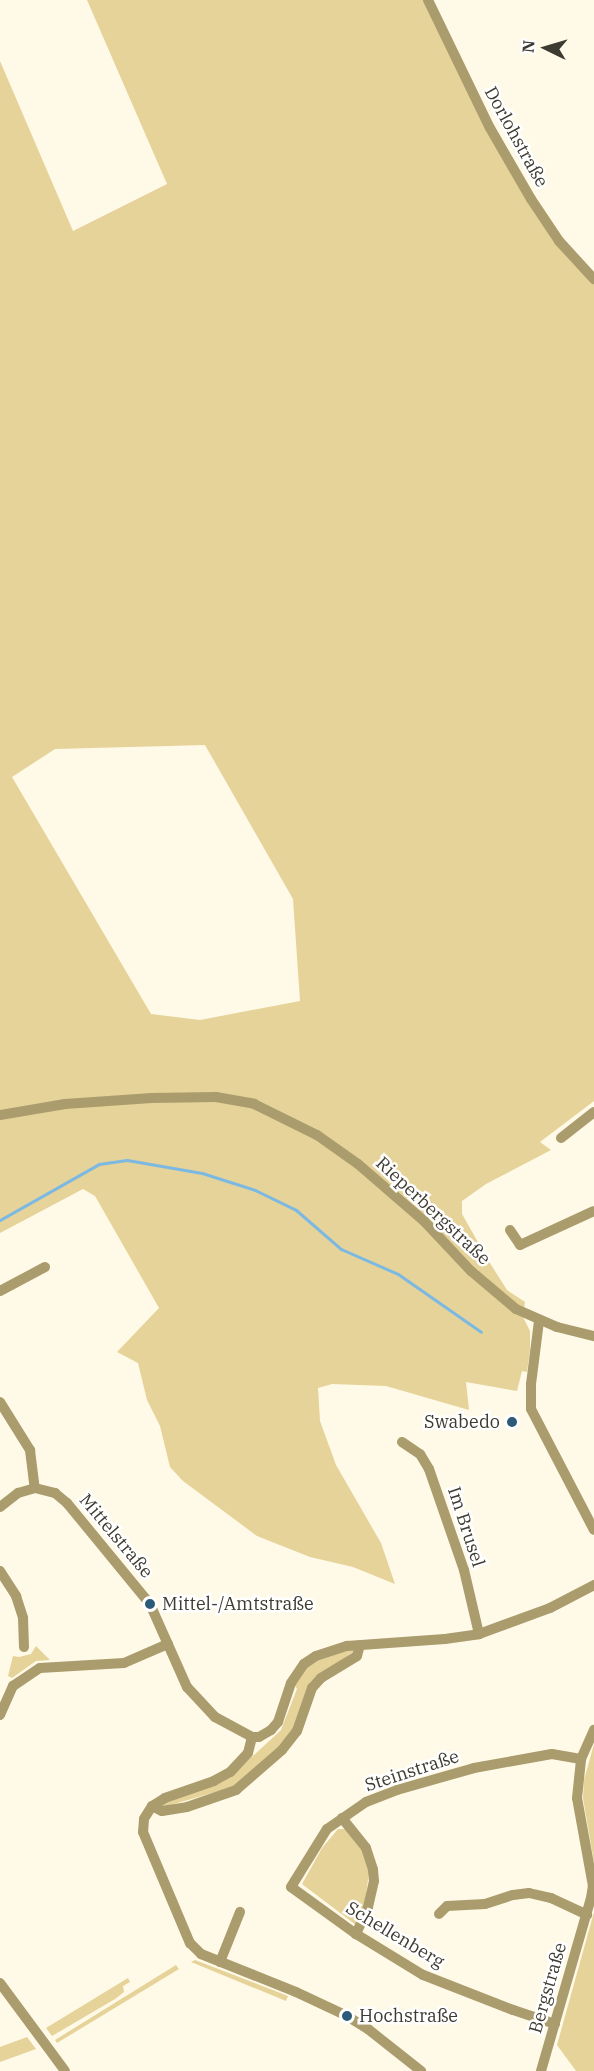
<!DOCTYPE html>
<meta charset="utf-8">
<style>
body{margin:0}
#map{position:relative;width:594px;height:2071px;overflow:hidden;background:#fff9e7;font-family:"IBM Plex Serif",serif}
div>[style]{position:absolute}
[style*='--x']{left:calc(var(--x)*1px);top:calc(var(--y)*1px);width:calc(var(--w)*1px);rotate:calc(var(--a)*1deg)}
.green>*{inset:0;background:#e6d399}
.stream>*{height:3px;margin:-1.5px;padding:0 1.5px;transform-origin:1.5px;border-radius:1.5px;background:#7cb9e2}
.minor>*{height:10px;margin:-5px;padding:0 5px;transform-origin:5px;border-radius:5px;background:#aa9c6d}
.dots>*{width:16px;height:16px;translate:-50% -50%;box-sizing:border-box;border:3px solid #fff;border-radius:50%}
span{translate:-50% -50%;white-space:nowrap;text-align:center;line-height:1.15;-webkit-text-stroke:5px #fff;paint-order:stroke}
.street-label{font-size:18px;color:#3e3b32}
.poi-label{font-size:18px;color:#3e3b32}
.right{translate:-100% -50%;text-align:right}
.left{translate:0 -50%;text-align:left}
.north{position:absolute;left:516px;top:18px;width:60px;height:60px;-webkit-text-stroke:4px #fff;paint-order:stroke;rotate:275deg;font-size:16px;font-weight:700;line-height:24px;text-align:center;color:#3e3b32}
.north::after{content:'';display:block;margin:auto;width:21px;height:27px;background:#3e3b32;clip-path:polygon(50% 0,100% 100%,50% 72%,0 100%)}
</style>
<div id="map">
<div class="green">
<div style="clip-path:polygon(evenodd,87px 0,428px 0,531px 199px,594px 279px,594px 1101px,540px 1142px,551px 1150px,486px 1184px,462px 1201px,462px 1214px,488px 1260px,507px 1290px,525px 1302px,523px 1317px,530px 1331px,530px 1350px,527px 1372px,522px 1371px,517px 1391px,466px 1382px,469px 1410px,386px 1386px,332px 1384px,318px 1388px,320px 1421px,336px 1465px,381px 1543px,395px 1584px,353px 1567px,310px 1557px,257px 1536px,183px 1481px,170px 1467px,160px 1426px,147px 1400px,138px 1363px,117px 1352px,159px 1308px,95px 1196px,83px 1189px,0 1233px,0 61px,73px 231px,167px 184px,87px 0,205px 745px,293px 899px,300px 1001px,200px 1020px,151px 1014px,12px 777px,55px 749px,205px 745px)"></div>
<div style="clip-path:polygon(36px 1646px,50px 1660px,36px 1661px,12px 1678px,8px 1676px,13px 1656px,19px 1657px,31px 1654px)"></div>
<div style="clip-path:polygon(353px 1649px,354px 1651px,317px 1678px,295px 1727px,281px 1745px,233px 1787px,160px 1808px,165px 1803px,218px 1784px,230px 1777px,281px 1730px,297px 1689px,294px 1684px,311px 1663px)"></div>
<div style="clip-path:polygon(594px 1744px,594px 1862px,583px 1798px,584px 1780px)"></div>
<div style="clip-path:polygon(338px 1829px,345px 1829px,362px 1850px,369px 1873px,364px 1908px,356px 1925px,302px 1884px,322px 1848px)"></div>
<div style="clip-path:polygon(594px 1912px,594px 2071px,576px 2071px,557px 2045px)"></div>
<div style="clip-path:polygon(195px 1960px,288px 1996px,286px 2001px,191px 1962px)"></div>
<div style="clip-path:polygon(176px 1965px,179px 1969px,57px 2043px,55px 2040px)"></div>
<div style="clip-path:polygon(128px 1978px,130px 1982px,123px 1986px,124px 1992px,115px 1999px,52px 2036px,46px 2028px)"></div>
<div style="clip-path:polygon(27px 2037px,36px 2049px,0 2062px,0 2047px)"></div>
</div>
<div class="stream">
<div style="--x:0;--y:1220;--w:114;--a:-29.5"></div>
<div style="--x:99;--y:1164;--w:28;--a:-8"></div>
<div style="--x:127;--y:1160;--w:76;--a:9.8"></div>
<div style="--x:202;--y:1173;--w:56;--a:17.8"></div>
<div style="--x:255;--y:1190;--w:46;--a:26"></div>
<div style="--x:296;--y:1210;--w:60;--a:40.9"></div>
<div style="--x:341;--y:1249;--w:62;--a:23.7"></div>
<div style="--x:398;--y:1274;--w:101;--a:34.9"></div>
</div>
<div class="minor">
<div style="--x:428;--y:0;--w:142;--a:64.2"></div>
<div style="--x:490;--y:128;--w:82;--a:60"></div>
<div style="--x:531;--y:199;--w:50;--a:56.3"></div>
<div style="--x:559;--y:241;--w:52;--a:47.4"></div>
<div style="--x:0;--y:1115;--w:66;--a:-9.6"></div>
<div style="--x:65;--y:1104;--w:87;--a:-3.9"></div>
<div style="--x:152;--y:1098;--w:64;--a:-0.9"></div>
<div style="--x:216;--y:1097;--w:39;--a:10"></div>
<div style="--x:254;--y:1104;--w:70;--a:26.2"></div>
<div style="--x:317;--y:1135;--w:50;--a:35.3"></div>
<div style="--x:358;--y:1164;--w:87;--a:40.8"></div>
<div style="--x:424;--y:1221;--w:69;--a:46.8"></div>
<div style="--x:471;--y:1271;--w:59;--a:40.2"></div>
<div style="--x:516;--y:1309;--w:45;--a:23.7"></div>
<div style="--x:557;--y:1327;--w:38;--a:14"></div>
<div style="--x:561;--y:1138;--w:42;--a:-38.2"></div>
<div style="--x:510;--y:1230;--w:18;--a:56"></div>
<div style="--x:520;--y:1245;--w:81;--a:-24.7"></div>
<div style="--x:0;--y:1291;--w:51;--a:-28.1"></div>
<div style="--x:539;--y:1321;--w:64;--a:97.2"></div>
<div style="--x:531;--y:1384;--w:25;--a:90"></div>
<div style="--x:531;--y:1409;--w:136;--a:62.5"></div>
<div style="--x:0;--y:1402;--w:57;--a:58"></div>
<div style="--x:30;--y:1450;--w:38;--a:83"></div>
<div style="--x:402;--y:1442;--w:22;--a:34"></div>
<div style="--x:420;--y:1454;--w:17;--a:59"></div>
<div style="--x:429;--y:1469;--w:107;--a:70.9"></div>
<div style="--x:464;--y:1570;--w:66;--a:76.8"></div>
<div style="--x:0;--y:1507;--w:23;--a:-38"></div>
<div style="--x:18;--y:1493;--w:18;--a:-16"></div>
<div style="--x:35;--y:1488;--w:21;--a:14"></div>
<div style="--x:55;--y:1493;--w:16;--a:40"></div>
<div style="--x:67;--y:1503;--w:131;--a:50.6"></div>
<div style="--x:150;--y:1604;--w:91;--a:66"></div>
<div style="--x:187;--y:1687;--w:41;--a:47"></div>
<div style="--x:215;--y:1717;--w:42;--a:28.4"></div>
<div style="--x:252;--y:1737;--w:7;--a:0"></div>
<div style="--x:259;--y:1737;--w:14;--a:-30"></div>
<div style="--x:271;--y:1730;--w:11;--a:-49"></div>
<div style="--x:278;--y:1722;--w:41;--a:-71.6"></div>
<div style="--x:291;--y:1683;--w:23;--a:-56"></div>
<div style="--x:304;--y:1664;--w:14;--a:-34"></div>
<div style="--x:316;--y:1656;--w:33;--a:-18"></div>
<div style="--x:347;--y:1646;--w:98;--a:-4.1"></div>
<div style="--x:445;--y:1639;--w:34;--a:-8"></div>
<div style="--x:479;--y:1634;--w:76;--a:-20.1"></div>
<div style="--x:550;--y:1608;--w:50;--a:-27.6"></div>
<div style="--x:0;--y:1571;--w:30;--a:57"></div>
<div style="--x:16;--y:1596;--w:23;--a:72"></div>
<div style="--x:23;--y:1618;--w:29;--a:88"></div>
<div style="--x:0;--y:1715;--w:32;--a:-66"></div>
<div style="--x:13;--y:1686;--w:32;--a:-34"></div>
<div style="--x:40;--y:1668;--w:84;--a:-3.4"></div>
<div style="--x:124;--y:1663;--w:48;--a:-23.4"></div>
<div style="--x:252;--y:1737;--w:16;--a:104"></div>
<div style="--x:248;--y:1753;--w:26;--a:133"></div>
<div style="--x:230;--y:1772;--w:18;--a:151"></div>
<div style="--x:214;--y:1781;--w:52;--a:160.9"></div>
<div style="--x:165;--y:1798;--w:15;--a:148"></div>
<div style="--x:152;--y:1806;--w:15;--a:122"></div>
<div style="--x:144;--y:1819;--w:13;--a:94"></div>
<div style="--x:143;--y:1832;--w:121;--a:67.1"></div>
<div style="--x:190;--y:1943;--w:16;--a:45"></div>
<div style="--x:201;--y:1954;--w:102;--a:21.8"></div>
<div style="--x:296;--y:1992;--w:56;--a:25.2"></div>
<div style="--x:347;--y:2016;--w:25;--a:32"></div>
<div style="--x:368;--y:2029;--w:68;--a:38.4"></div>
<div style="--x:152;--y:1806;--w:11;--a:27"></div>
<div style="--x:162;--y:1811;--w:25;--a:-9"></div>
<div style="--x:187;--y:1807;--w:52;--a:-19.1"></div>
<div style="--x:236;--y:1790;--w:61;--a:-41"></div>
<div style="--x:282;--y:1750;--w:24;--a:-52"></div>
<div style="--x:297;--y:1731;--w:46;--a:-70.8"></div>
<div style="--x:312;--y:1688;--w:13;--a:-48"></div>
<div style="--x:321;--y:1678;--w:42;--a:-31.4"></div>
<div style="--x:357;--y:1656;--w:11;--a:-75"></div>
<div style="--x:342;--y:1818;--w:38;--a:51"></div>
<div style="--x:366;--y:1848;--w:23;--a:72"></div>
<div style="--x:373;--y:1870;--w:11;--a:85"></div>
<div style="--x:374;--y:1881;--w:28;--a:103"></div>
<div style="--x:368;--y:1908;--w:29;--a:115"></div>
<div style="--x:439;--y:1914;--w:11;--a:-45"></div>
<div style="--x:447;--y:1906;--w:38;--a:-3"></div>
<div style="--x:485;--y:1904;--w:29;--a:-18"></div>
<div style="--x:513;--y:1895;--w:16;--a:-7"></div>
<div style="--x:529;--y:1893;--w:23;--a:13"></div>
<div style="--x:551;--y:1898;--w:40;--a:25"></div>
<div style="--x:220;--y:1962;--w:54;--a:-68.2"></div>
<div style="--x:0;--y:1983;--w:109;--a:53.5"></div>
<div style="--x:555;--y:2024;--w:44;--a:-161.6"></div>
<div style="--x:513;--y:2010;--w:97;--a:-158.7"></div>
<div style="--x:423;--y:1975;--w:79;--a:-148.5"></div>
<div style="--x:356;--y:1934;--w:80;--a:-144.1"></div>
<div style="--x:291;--y:1887;--w:68;--a:-58.2"></div>
<div style="--x:327;--y:1829;--w:47;--a:-34.7"></div>
<div style="--x:366;--y:1802;--w:33;--a:-21"></div>
<div style="--x:397;--y:1790;--w:80;--a:-15.9"></div>
<div style="--x:474;--y:1768;--w:79;--a:-10.2"></div>
<div style="--x:552;--y:1754;--w:29;--a:10"></div>
<div style="--x:541;--y:2071;--w:180;--a:-73.9"></div>
<div style="--x:591;--y:1898;--w:12;--a:-81"></div>
<div style="--x:593;--y:1886;--w:89;--a:-100.3"></div>
<div style="--x:577;--y:1798;--w:39;--a:-84"></div>
<div style="--x:581;--y:1759;--w:32;--a:-66"></div>
</div>
<div class="dots">
<div style="left:512px;top:1422px;background:#2b5b79"></div>
<div style="left:150px;top:1604px;background:#2b5b79"></div>
<div style="left:347px;top:2016px;background:#2b5b79"></div>
</div>
<div class="street-label">
<span style="left:516px;top:137px;rotate:61deg">Dorlohstraße</span>
<span style="left:433px;top:1211px;rotate:43deg">Rieperbergstraße</span>
<span style="left:466px;top:1527px;rotate:72deg">Im Brusel</span>
<span style="left:116px;top:1536px;rotate:50deg">Mittelstraße</span>
<span style="left:412px;top:1771px;rotate:-18deg">Steinstraße</span>
<span style="left:395px;top:1935px;rotate:31deg">Schellenberg</span>
<span style="left:548px;top:1988px;rotate:-74deg">Bergstraße</span>
</div>
<div class="poi-label">
<span class="right" style="left:500px;top:1422px">Swabedo</span>
<span class="left" style="left:162px;top:1604px">Mittel-/Amtstraße</span>
<span class="left" style="left:359px;top:2016px">Hochstraße</span>
</div>
<div class="north">N</div>
</div>
